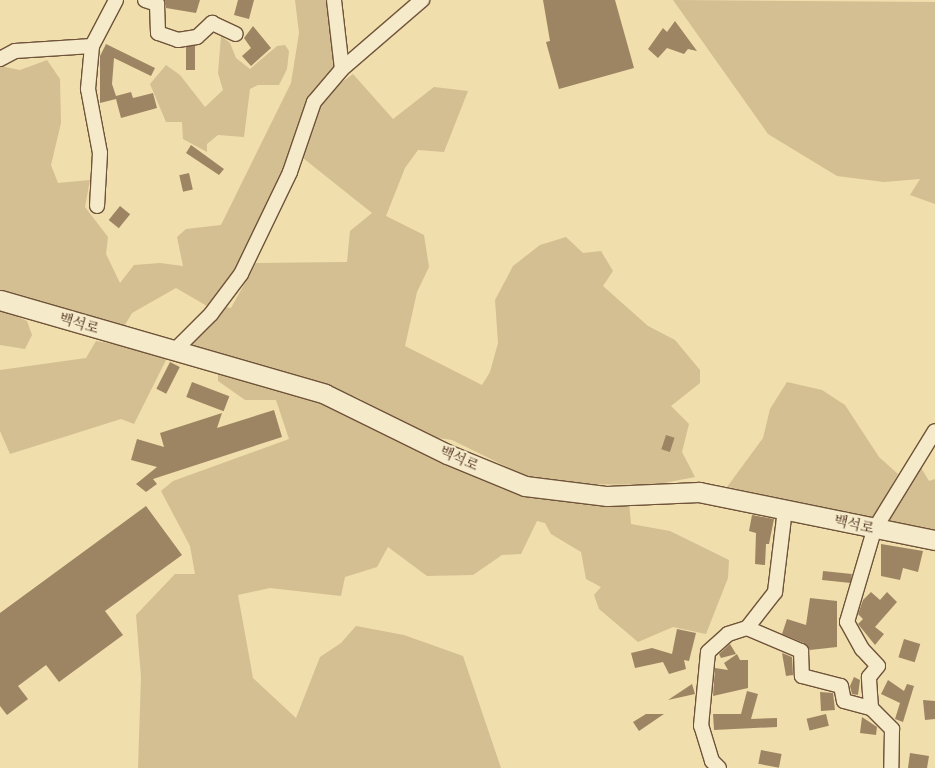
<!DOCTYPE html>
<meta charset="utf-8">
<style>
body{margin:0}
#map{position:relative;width:935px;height:768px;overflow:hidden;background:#f0deac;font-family:Alegreya,"Noto Serif KR",serif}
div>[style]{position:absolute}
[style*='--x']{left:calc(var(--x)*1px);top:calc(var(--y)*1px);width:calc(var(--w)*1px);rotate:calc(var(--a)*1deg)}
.green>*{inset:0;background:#d3bf92}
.building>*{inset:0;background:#9d8563;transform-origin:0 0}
.roads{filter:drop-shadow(1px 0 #6f533a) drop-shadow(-1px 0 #6f533a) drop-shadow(0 1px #6f533a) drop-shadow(0 -1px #6f533a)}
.street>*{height:14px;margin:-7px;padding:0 7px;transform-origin:7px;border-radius:7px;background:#f5eac9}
.secondary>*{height:19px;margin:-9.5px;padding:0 9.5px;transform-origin:9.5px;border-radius:9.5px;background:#f5eac9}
span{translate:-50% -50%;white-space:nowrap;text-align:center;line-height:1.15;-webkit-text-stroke:4.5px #f5eac9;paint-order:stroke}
.street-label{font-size:14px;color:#442514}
</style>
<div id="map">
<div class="green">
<div style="clip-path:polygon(295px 0,327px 0,337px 68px,245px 255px,229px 283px,207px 306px,176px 288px,132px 313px,125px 325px,114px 325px,0 290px,0 66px,20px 70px,47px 60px,60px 79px,61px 123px,51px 165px,58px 183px,90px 180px,85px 207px,108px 237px,106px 254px,120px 283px,134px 265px,160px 263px,183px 266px,177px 237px,186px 229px,221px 225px,291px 83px,299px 33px)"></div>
<div style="clip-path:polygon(673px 0,935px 2px,935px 204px,910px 195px,920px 179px,884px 182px,837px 176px,768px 134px)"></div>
<div style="clip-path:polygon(221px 36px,230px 43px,236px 58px,250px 69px,277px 46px,285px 45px,289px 51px,287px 69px,279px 85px,258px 85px,250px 89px,244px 137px,218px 135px,207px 144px,207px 152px,183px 139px,182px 122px,166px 122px,150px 84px,166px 65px,180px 75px,205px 107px,223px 90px,218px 73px)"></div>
<div style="clip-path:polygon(353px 74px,393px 119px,434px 87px,468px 91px,444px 152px,418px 150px,405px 168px,386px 216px,424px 235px,429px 267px,417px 292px,405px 346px,482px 385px,490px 372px,498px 343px,495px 300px,513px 266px,540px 245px,566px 237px,583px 253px,601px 251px,613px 271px,603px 286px,648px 326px,675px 340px,700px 370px,700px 383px,671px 406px,689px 424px,682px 452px,695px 477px,654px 485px,580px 484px,525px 476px,452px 440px,431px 437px,356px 397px,191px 346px,225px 307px,231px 308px,256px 263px,347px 262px,350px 231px,372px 213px,303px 158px,320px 106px,335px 87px)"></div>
<div style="clip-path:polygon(0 309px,27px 321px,32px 335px,25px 349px,0 345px)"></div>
<div style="clip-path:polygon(96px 341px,169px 354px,134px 424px,121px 419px,10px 454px,0 431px,0 370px,86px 358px)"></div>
<div style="clip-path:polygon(218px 369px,337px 407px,440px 462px,475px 476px,526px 492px,629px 501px,631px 524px,670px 531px,729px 560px,728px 578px,706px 634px,673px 627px,638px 642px,599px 609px,594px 595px,601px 587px,586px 579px,581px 552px,551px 534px,545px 523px,537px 521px,521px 554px,502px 555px,473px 575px,427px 576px,388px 547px,377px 567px,345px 577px,341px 596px,270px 588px,238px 595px,253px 678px,296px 718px,320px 657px,341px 643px,356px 626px,404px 635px,463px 656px,501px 768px,138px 768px,141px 677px,136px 615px,175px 574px,195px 574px,190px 546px,161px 491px,173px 481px,289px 439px,276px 400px,245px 400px,218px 381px)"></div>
<div style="clip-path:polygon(787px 382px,822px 390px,845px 405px,879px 457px,898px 474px,873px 518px,727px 487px,763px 438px,770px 409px)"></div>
<div style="clip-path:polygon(920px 466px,929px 481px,935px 479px,935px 536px,884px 524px)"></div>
</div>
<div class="building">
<div style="clip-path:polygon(165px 0,200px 0,196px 13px,166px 8px)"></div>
<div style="clip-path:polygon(238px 0,254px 0,249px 19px,234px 15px)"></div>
<div style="clip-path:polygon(543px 0,615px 0,634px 68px,559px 89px,546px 42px,550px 41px)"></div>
<div style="clip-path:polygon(675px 21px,697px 51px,688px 49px,684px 54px,667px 48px,658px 58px,648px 49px,663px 28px,667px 32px)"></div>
<div style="clip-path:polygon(253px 26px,271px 48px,251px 66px,242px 56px,251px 48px,244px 38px)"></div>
<div style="clip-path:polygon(106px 44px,155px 68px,151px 76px,114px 58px,112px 84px,116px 96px,131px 92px,133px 98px,153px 93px,157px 108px,121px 118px,116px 99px,100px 103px,100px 56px)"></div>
<div style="left:195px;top:46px;width:24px;height:9px;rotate:90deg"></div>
<div style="clip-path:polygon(191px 145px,224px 169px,219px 175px,186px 153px)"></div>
<div style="left:189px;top:173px;width:17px;height:10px;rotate:77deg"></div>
<div style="left:120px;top:206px;width:13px;height:18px;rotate:39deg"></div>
<div style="left:170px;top:362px;width:11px;height:30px;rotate:27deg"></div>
<div style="left:192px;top:382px;width:40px;height:16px;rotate:21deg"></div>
<div style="clip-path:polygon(274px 410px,282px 437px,153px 479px,157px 484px,146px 492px,136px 484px,157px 467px,131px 460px,137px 439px,164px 447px,160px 433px,222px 413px,217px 428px)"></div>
<div style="left:666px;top:435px;width:9px;height:15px;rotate:18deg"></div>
<div style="clip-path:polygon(146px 506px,182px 555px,105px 611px,123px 635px,59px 682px,46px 665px,18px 686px,28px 699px,7px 715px,0 706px,0 613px)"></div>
<div style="clip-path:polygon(752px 515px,774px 519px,769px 544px,766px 544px,765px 565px,755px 564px,756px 533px,749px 531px)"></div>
<div style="clip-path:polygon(881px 544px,923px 551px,918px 572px,903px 568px,900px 580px,881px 576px)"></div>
<div style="left:823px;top:571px;width:29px;height:9px;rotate:6deg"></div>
<div style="clip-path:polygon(871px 592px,880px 600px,887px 592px,897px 602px,875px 627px,884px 634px,875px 645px,858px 624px,863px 619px,858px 614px,863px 600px)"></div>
<div style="clip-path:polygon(810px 598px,837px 601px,837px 647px,810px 650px,804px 643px,782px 634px,787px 619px,806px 625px)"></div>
<div style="clip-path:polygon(677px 629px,696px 633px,689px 661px,684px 660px,686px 669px,669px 674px,663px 662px,635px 668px,631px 653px,652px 648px,672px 654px)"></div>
<div style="left:904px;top:639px;width:17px;height:19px;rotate:17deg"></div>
<div style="clip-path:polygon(730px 644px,736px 654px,721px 658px,719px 654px)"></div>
<div style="clip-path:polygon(782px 653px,792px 657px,793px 675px,786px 676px)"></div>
<div style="clip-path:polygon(737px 654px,740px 660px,748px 660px,748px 688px,713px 696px,715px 668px,728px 670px,724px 663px)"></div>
<div style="clip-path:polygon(854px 677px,860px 680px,858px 695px,852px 694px,850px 686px)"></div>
<div style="clip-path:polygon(888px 680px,904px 691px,907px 684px,914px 686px,903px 722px,895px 719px,900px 703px,881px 694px)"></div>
<div style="clip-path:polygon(692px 684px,695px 694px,668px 700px)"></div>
<div style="clip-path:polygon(747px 691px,758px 694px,751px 719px,777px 718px,777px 727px,714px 730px,713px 714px,741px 714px)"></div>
<div style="clip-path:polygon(820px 692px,833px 693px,835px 710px,821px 711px)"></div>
<div style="clip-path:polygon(923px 700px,935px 701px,935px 719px,925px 720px)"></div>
<div style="clip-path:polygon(646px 714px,664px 714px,639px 731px,633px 722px)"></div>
<div style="left:826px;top:714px;width:12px;height:20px;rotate:76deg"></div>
<div style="clip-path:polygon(862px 717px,877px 727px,876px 735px,860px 733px)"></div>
<div style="left:761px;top:750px;width:21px;height:14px;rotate:11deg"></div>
<div style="clip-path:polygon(910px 753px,929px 756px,927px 768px,908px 768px)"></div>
</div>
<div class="roads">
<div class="street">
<div style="--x:145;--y:0;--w:13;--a:18"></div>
<div style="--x:157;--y:4;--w:29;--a:88"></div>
<div style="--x:158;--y:33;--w:21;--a:19"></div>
<div style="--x:178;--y:40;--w:19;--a:-9"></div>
<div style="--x:197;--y:37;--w:21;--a:-43"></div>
<div style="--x:212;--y:23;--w:26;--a:25"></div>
<div style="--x:334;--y:0;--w:69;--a:83.4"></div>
<div style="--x:92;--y:46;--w:43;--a:95.3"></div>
<div style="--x:88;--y:89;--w:65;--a:79.4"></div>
<div style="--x:100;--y:153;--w:53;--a:93.2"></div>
<div style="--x:0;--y:59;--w:17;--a:-28"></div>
<div style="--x:15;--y:51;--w:77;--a:-3.7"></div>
<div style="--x:92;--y:46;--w:52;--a:-62.4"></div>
<div style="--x:175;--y:350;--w:51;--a:-45"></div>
<div style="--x:211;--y:314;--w:50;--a:-53.1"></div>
<div style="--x:241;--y:274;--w:113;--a:-64.3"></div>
<div style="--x:290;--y:172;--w:74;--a:-71.1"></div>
<div style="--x:314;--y:102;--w:43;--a:-49.7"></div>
<div style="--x:342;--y:69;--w:106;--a:-40.8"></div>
<div style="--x:747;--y:628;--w:59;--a:23.1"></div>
<div style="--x:801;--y:651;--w:25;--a:88"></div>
<div style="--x:802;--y:676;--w:40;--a:14.4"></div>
<div style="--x:841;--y:686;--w:15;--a:79"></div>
<div style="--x:844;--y:701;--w:28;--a:15"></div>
<div style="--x:871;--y:708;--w:30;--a:45"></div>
<div style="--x:892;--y:729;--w:39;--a:91"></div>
<div style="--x:871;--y:708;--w:31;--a:-94"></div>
<div style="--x:869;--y:677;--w:14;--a:-51"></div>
<div style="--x:878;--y:666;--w:23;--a:-133"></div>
<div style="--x:862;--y:649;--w:31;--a:-119"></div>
<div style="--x:847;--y:622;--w:96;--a:-73.6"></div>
<div style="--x:874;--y:530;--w:116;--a:-58.4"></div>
<div style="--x:719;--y:768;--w:10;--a:-135"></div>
<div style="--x:712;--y:761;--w:37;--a:-107"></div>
<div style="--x:701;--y:726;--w:74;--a:-84.6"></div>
<div style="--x:708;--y:652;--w:27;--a:-42"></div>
<div style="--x:728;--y:634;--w:20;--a:-18"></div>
<div style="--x:747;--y:628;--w:46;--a:-52.1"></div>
<div style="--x:775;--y:592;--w:84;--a:-83.1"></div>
</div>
<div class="secondary">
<div style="--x:0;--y:300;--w:338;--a:16.1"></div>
<div style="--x:325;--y:394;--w:136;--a:26.2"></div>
<div style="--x:447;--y:454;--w:84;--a:22.3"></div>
<div style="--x:525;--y:486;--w:83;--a:7"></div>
<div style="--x:607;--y:496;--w:92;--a:-2.5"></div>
<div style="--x:699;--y:492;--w:241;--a:11.5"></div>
</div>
</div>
<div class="street-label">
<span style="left:79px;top:324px;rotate:17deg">백석로</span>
<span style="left:459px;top:459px;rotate:24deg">백석로</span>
<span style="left:854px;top:525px;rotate:13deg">백석로</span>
</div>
</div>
